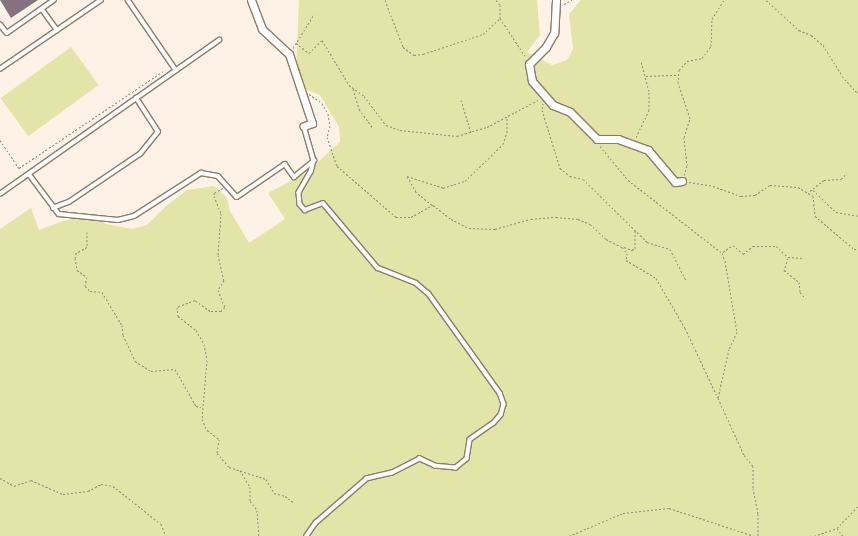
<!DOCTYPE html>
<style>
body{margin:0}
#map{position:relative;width:858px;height:536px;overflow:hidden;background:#fef2e6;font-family:"Open Sans",sans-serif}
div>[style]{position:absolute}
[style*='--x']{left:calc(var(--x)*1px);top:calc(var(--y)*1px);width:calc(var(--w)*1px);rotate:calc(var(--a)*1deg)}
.green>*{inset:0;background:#e2e5a7;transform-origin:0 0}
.building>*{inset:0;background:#867180}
.path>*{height:1px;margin-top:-0.5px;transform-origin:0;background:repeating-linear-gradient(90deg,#91887e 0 2px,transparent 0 4px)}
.roads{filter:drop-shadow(1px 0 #8d7c6a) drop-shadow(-1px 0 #8d7c6a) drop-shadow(0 1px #8d7c6a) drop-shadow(0 -1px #8d7c6a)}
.lane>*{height:3.5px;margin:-1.75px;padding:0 1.75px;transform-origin:1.75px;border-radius:1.75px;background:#fff}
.street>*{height:7px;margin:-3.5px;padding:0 3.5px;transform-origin:3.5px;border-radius:3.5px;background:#fff}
span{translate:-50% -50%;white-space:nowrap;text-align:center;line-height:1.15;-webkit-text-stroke:4px #fff;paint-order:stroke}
</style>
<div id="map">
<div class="green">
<div style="clip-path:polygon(299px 0,537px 0,540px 35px,527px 52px,552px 65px,567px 60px,573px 49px,569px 14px,581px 0,858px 0,858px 536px,0 536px,0 229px,31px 208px,39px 230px,63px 221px,87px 216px,106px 224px,132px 229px,147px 225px,165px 207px,187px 190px,214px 186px,227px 198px,230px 211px,249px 243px,285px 219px,268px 193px,305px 174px,340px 142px,339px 127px,320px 95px,300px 87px,296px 70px)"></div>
<div style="left:71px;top:47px;width:47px;height:87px;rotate:54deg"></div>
</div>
<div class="building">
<div style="clip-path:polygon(0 0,38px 0,11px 18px)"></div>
</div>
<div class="path">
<div style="--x:385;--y:0;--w:50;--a:69"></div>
<div style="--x:403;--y:47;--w:14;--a:36"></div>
<div style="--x:414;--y:55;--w:9;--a:-6"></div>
<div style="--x:423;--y:54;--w:63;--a:-18.4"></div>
<div style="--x:483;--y:34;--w:23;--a:-43"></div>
<div style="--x:496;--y:0;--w:6;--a:51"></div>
<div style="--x:500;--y:5;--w:13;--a:90"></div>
<div style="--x:500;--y:18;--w:45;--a:56.7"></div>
<div style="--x:766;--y:0;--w:45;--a:42.3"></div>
<div style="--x:799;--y:30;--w:13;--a:23"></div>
<div style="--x:811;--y:35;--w:16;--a:40"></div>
<div style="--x:823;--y:45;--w:36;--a:58"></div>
<div style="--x:842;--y:76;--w:24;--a:48"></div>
<div style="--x:564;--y:4;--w:9;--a:-27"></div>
<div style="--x:296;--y:43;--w:16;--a:38"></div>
<div style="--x:309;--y:53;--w:18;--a:-45"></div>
<div style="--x:322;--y:40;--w:52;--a:59"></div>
<div style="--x:349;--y:85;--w:19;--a:36"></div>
<div style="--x:364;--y:96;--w:36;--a:53"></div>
<div style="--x:386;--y:125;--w:15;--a:20"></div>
<div style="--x:400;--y:130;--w:57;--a:6"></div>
<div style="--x:457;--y:136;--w:31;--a:-17"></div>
<div style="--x:487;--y:127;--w:58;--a:-27.9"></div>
<div style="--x:293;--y:48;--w:40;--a:-58"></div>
<div style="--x:646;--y:76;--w:33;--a:-2"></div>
<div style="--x:353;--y:89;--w:21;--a:73"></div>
<div style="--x:359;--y:109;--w:24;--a:54"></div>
<div style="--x:309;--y:94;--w:16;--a:35"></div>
<div style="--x:322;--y:103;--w:13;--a:61"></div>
<div style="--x:328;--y:114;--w:12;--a:81"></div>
<div style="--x:330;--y:126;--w:11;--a:105"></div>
<div style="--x:327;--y:137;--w:31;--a:71"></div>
<div style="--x:337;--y:166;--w:78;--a:40.8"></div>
<div style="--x:396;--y:217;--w:15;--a:0"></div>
<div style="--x:411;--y:217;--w:25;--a:-29"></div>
<div style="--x:433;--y:205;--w:23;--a:38"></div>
<div style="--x:451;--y:219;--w:20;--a:27"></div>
<div style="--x:469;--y:228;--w:26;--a:2"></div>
<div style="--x:495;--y:229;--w:37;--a:-16"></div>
<div style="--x:531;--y:219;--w:25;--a:-5"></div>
<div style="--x:556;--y:217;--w:22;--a:5"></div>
<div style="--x:578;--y:219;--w:13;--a:23"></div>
<div style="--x:590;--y:224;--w:22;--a:43"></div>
<div style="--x:606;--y:239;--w:18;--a:27"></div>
<div style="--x:622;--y:247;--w:8;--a:50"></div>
<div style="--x:627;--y:253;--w:7;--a:98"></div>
<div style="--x:626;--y:260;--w:35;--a:31"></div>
<div style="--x:656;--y:278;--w:58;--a:59.9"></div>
<div style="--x:685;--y:328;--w:77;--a:64.8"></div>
<div style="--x:461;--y:100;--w:34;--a:73"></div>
<div style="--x:543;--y:103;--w:7;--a:98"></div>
<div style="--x:542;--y:110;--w:61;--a:72.8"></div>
<div style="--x:560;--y:168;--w:13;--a:39"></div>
<div style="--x:570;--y:176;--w:13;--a:13"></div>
<div style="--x:583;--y:179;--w:90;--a:44.5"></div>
<div style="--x:647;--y:242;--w:24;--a:17"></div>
<div style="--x:670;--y:249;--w:35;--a:63"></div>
<div style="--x:636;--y:137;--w:30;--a:-64"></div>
<div style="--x:649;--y:110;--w:19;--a:-90"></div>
<div style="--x:649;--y:91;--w:30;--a:-105"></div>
<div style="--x:0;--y:140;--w:34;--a:56"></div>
<div style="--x:19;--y:168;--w:176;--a:-33.9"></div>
<div style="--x:600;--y:146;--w:44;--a:50.5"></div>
<div style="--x:628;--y:180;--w:119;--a:37.8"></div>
<div style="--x:722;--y:253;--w:9;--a:69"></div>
<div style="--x:725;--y:261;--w:72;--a:80.4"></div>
<div style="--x:737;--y:332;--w:19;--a:115"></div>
<div style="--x:729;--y:349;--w:50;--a:102.7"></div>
<div style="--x:718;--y:398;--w:63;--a:65.5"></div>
<div style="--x:744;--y:455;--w:14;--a:51"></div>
<div style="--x:753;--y:466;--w:22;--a:90"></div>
<div style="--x:753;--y:488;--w:26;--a:79"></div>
<div style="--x:758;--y:514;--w:22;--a:90"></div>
<div style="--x:684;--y:175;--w:9;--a:-72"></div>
<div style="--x:687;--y:166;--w:29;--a:-96"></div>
<div style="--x:684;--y:137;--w:20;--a:-72"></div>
<div style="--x:690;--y:118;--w:37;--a:-109"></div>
<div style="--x:678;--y:83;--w:13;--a:-86"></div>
<div style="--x:679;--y:70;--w:12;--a:-48"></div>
<div style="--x:687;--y:61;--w:15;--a:-11"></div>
<div style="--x:702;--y:58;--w:15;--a:-53"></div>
<div style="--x:711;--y:46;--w:27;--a:-88"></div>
<div style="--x:712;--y:19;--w:22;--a:-58"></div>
<div style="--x:689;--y:182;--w:24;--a:9"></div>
<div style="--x:713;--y:186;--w:30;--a:20"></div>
<div style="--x:741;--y:196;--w:14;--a:-4"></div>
<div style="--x:755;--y:195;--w:18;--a:-34"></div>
<div style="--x:770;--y:185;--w:28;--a:4"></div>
<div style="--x:798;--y:187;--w:17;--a:31"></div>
<div style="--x:813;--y:196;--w:20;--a:84"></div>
<div style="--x:815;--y:216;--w:51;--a:40.2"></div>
<div style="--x:854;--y:249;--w:4;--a:0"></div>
<div style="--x:223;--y:188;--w:10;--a:151"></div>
<div style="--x:214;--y:193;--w:3;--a:90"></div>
<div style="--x:214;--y:196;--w:18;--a:68"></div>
<div style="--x:221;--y:213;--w:42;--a:94.1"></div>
<div style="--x:218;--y:255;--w:26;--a:77"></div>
<div style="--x:224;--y:280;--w:12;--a:121"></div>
<div style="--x:218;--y:290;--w:18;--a:68"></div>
<div style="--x:225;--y:307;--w:6;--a:135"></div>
<div style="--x:221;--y:311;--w:11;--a:180"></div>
<div style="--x:210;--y:311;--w:19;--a:-144"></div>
<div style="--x:195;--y:300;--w:19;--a:159"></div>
<div style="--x:177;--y:307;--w:9;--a:84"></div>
<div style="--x:178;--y:316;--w:23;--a:38"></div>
<div style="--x:196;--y:330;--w:16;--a:60"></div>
<div style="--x:204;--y:344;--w:16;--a:79"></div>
<div style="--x:207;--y:360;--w:59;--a:94.8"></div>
<div style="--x:202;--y:419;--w:12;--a:66"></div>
<div style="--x:207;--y:430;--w:15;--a:37"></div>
<div style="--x:219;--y:439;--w:14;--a:98"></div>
<div style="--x:217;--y:453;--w:18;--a:49"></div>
<div style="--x:229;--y:467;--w:39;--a:18"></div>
<div style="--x:266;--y:479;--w:16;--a:60"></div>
<div style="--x:274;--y:493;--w:11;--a:15"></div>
<div style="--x:285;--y:496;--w:10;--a:37"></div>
<div style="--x:813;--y:190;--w:32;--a:44"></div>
<div style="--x:836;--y:212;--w:22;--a:10"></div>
<div style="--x:810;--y:191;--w:18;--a:-38"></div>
<div style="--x:824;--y:180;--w:17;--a:-3"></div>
<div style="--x:841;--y:179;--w:8;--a:-45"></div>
<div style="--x:432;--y:205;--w:21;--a:-141"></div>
<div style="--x:416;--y:192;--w:18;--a:-119"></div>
<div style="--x:407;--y:176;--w:38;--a:18"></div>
<div style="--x:443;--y:188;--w:23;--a:-18"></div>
<div style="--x:465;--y:181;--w:53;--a:-44.2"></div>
<div style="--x:503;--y:144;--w:13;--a:-72"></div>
<div style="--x:507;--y:132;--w:15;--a:-90"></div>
<div style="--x:87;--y:232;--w:15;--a:90"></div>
<div style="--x:87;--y:247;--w:13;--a:151"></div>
<div style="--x:76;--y:253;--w:5;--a:101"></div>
<div style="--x:75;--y:258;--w:12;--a:81"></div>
<div style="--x:77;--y:270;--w:12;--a:35"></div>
<div style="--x:87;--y:277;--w:9;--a:103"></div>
<div style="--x:85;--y:286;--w:7;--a:45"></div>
<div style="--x:90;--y:291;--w:12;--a:5"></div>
<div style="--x:102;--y:292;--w:39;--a:59"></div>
<div style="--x:122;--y:325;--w:10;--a:84"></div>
<div style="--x:123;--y:335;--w:29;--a:65"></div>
<div style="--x:135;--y:361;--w:19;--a:32"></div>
<div style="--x:151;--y:371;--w:24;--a:-5"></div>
<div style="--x:175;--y:369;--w:43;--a:60.4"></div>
<div style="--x:196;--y:406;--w:5;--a:11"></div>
<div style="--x:624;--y:247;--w:9;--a:21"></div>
<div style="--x:632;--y:250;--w:4;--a:-34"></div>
<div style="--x:635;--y:248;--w:19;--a:-90"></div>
<div style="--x:723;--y:252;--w:12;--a:-35"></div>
<div style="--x:733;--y:245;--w:13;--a:42"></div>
<div style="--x:743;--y:254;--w:13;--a:-39"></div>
<div style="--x:753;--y:246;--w:23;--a:0"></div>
<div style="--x:776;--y:246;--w:16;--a:43"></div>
<div style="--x:788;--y:257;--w:16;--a:4"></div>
<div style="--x:788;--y:258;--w:13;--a:108"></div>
<div style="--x:784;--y:270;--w:19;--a:39"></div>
<div style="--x:799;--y:282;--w:10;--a:84"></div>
<div style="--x:800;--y:292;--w:8;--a:50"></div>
<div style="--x:240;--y:470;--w:20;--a:60"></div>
<div style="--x:250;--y:487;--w:14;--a:90"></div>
<div style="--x:250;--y:501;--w:11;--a:52"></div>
<div style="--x:257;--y:510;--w:26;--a:86"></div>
<div style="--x:0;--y:478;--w:16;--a:30"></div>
<div style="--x:14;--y:486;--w:18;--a:-19"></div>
<div style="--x:31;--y:480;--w:35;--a:24"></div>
<div style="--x:63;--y:494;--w:25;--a:-7"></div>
<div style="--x:88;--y:491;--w:15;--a:-28"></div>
<div style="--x:101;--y:484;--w:12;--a:9"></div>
<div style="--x:113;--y:486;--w:61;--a:38.4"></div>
<div style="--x:161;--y:524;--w:13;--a:67"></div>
<div style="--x:837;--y:528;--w:10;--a:53"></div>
<div style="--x:569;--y:536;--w:59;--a:-23.1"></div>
<div style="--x:623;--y:513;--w:46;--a:-6.2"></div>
<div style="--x:669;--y:508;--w:89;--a:18.2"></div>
<div style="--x:814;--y:536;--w:24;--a:-19"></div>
<div style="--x:837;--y:528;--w:30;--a:-46"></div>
</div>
<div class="roads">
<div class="lane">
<div style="--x:128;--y:0;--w:85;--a:55.6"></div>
<div style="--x:42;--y:9;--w:26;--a:54"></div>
<div style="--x:0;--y:24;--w:11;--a:52"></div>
<div style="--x:7;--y:33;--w:57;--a:-35.1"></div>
<div style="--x:0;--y:69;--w:122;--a:-34.3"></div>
<div style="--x:304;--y:126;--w:36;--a:74"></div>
<div style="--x:314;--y:161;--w:11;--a:105"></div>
<div style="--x:311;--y:172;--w:24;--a:120"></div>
<div style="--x:299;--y:193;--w:11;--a:85"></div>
<div style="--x:300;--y:204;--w:8;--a:50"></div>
<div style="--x:305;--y:210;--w:19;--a:-21"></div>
<div style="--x:323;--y:203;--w:85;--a:49.8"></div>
<div style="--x:378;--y:268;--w:41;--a:21.5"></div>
<div style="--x:416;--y:283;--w:17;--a:40"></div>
<div style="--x:429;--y:294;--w:122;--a:54.4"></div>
<div style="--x:500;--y:393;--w:12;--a:70"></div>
<div style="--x:504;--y:404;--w:11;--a:105"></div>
<div style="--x:501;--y:415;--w:11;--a:131"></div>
<div style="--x:494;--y:423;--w:29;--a:145"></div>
<div style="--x:470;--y:440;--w:19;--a:99"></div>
<div style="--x:467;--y:459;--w:14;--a:141"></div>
<div style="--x:456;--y:468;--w:21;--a:-175"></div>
<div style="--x:435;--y:466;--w:17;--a:-155"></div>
<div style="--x:420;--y:459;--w:31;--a:153"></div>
<div style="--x:392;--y:473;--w:26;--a:167"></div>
<div style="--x:367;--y:479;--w:67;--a:139.2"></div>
<div style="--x:316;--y:523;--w:16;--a:125"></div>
<div style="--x:29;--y:174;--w:50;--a:53.1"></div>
<div style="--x:59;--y:214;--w:59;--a:5.8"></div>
<div style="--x:118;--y:220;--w:16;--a:-14"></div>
<div style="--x:134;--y:216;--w:80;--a:-32.7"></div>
<div style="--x:201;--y:173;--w:17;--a:10"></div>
<div style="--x:218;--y:176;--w:28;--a:48"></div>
<div style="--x:237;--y:197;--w:58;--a:-34.5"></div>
<div style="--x:285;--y:164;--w:16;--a:55"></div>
<div style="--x:294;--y:177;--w:26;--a:-39"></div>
<div style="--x:0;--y:194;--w:268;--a:-35.1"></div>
<div style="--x:53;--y:208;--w:17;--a:-21"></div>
<div style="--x:69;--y:202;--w:86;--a:-34.1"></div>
<div style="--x:140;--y:154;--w:28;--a:-51"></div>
<div style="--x:158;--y:132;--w:40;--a:-122.9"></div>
</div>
<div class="street">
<div style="--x:251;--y:0;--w:31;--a:69"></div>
<div style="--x:262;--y:29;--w:37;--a:43"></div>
<div style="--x:289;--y:54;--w:73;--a:71.6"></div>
<div style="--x:312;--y:123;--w:9;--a:159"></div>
<div style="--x:556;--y:0;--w:33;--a:93"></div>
<div style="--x:554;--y:33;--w:16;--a:120"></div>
<div style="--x:546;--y:47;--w:24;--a:135"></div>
<div style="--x:529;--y:64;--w:17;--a:80"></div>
<div style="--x:532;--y:81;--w:32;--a:49"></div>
<div style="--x:553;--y:105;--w:18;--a:22"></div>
<div style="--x:570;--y:112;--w:38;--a:45"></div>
<div style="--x:597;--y:139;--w:21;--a:0"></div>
<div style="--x:618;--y:139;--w:32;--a:20"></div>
<div style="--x:648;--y:150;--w:42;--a:49.8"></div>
<div style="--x:675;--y:182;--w:7;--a:-8"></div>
</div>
</div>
</div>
